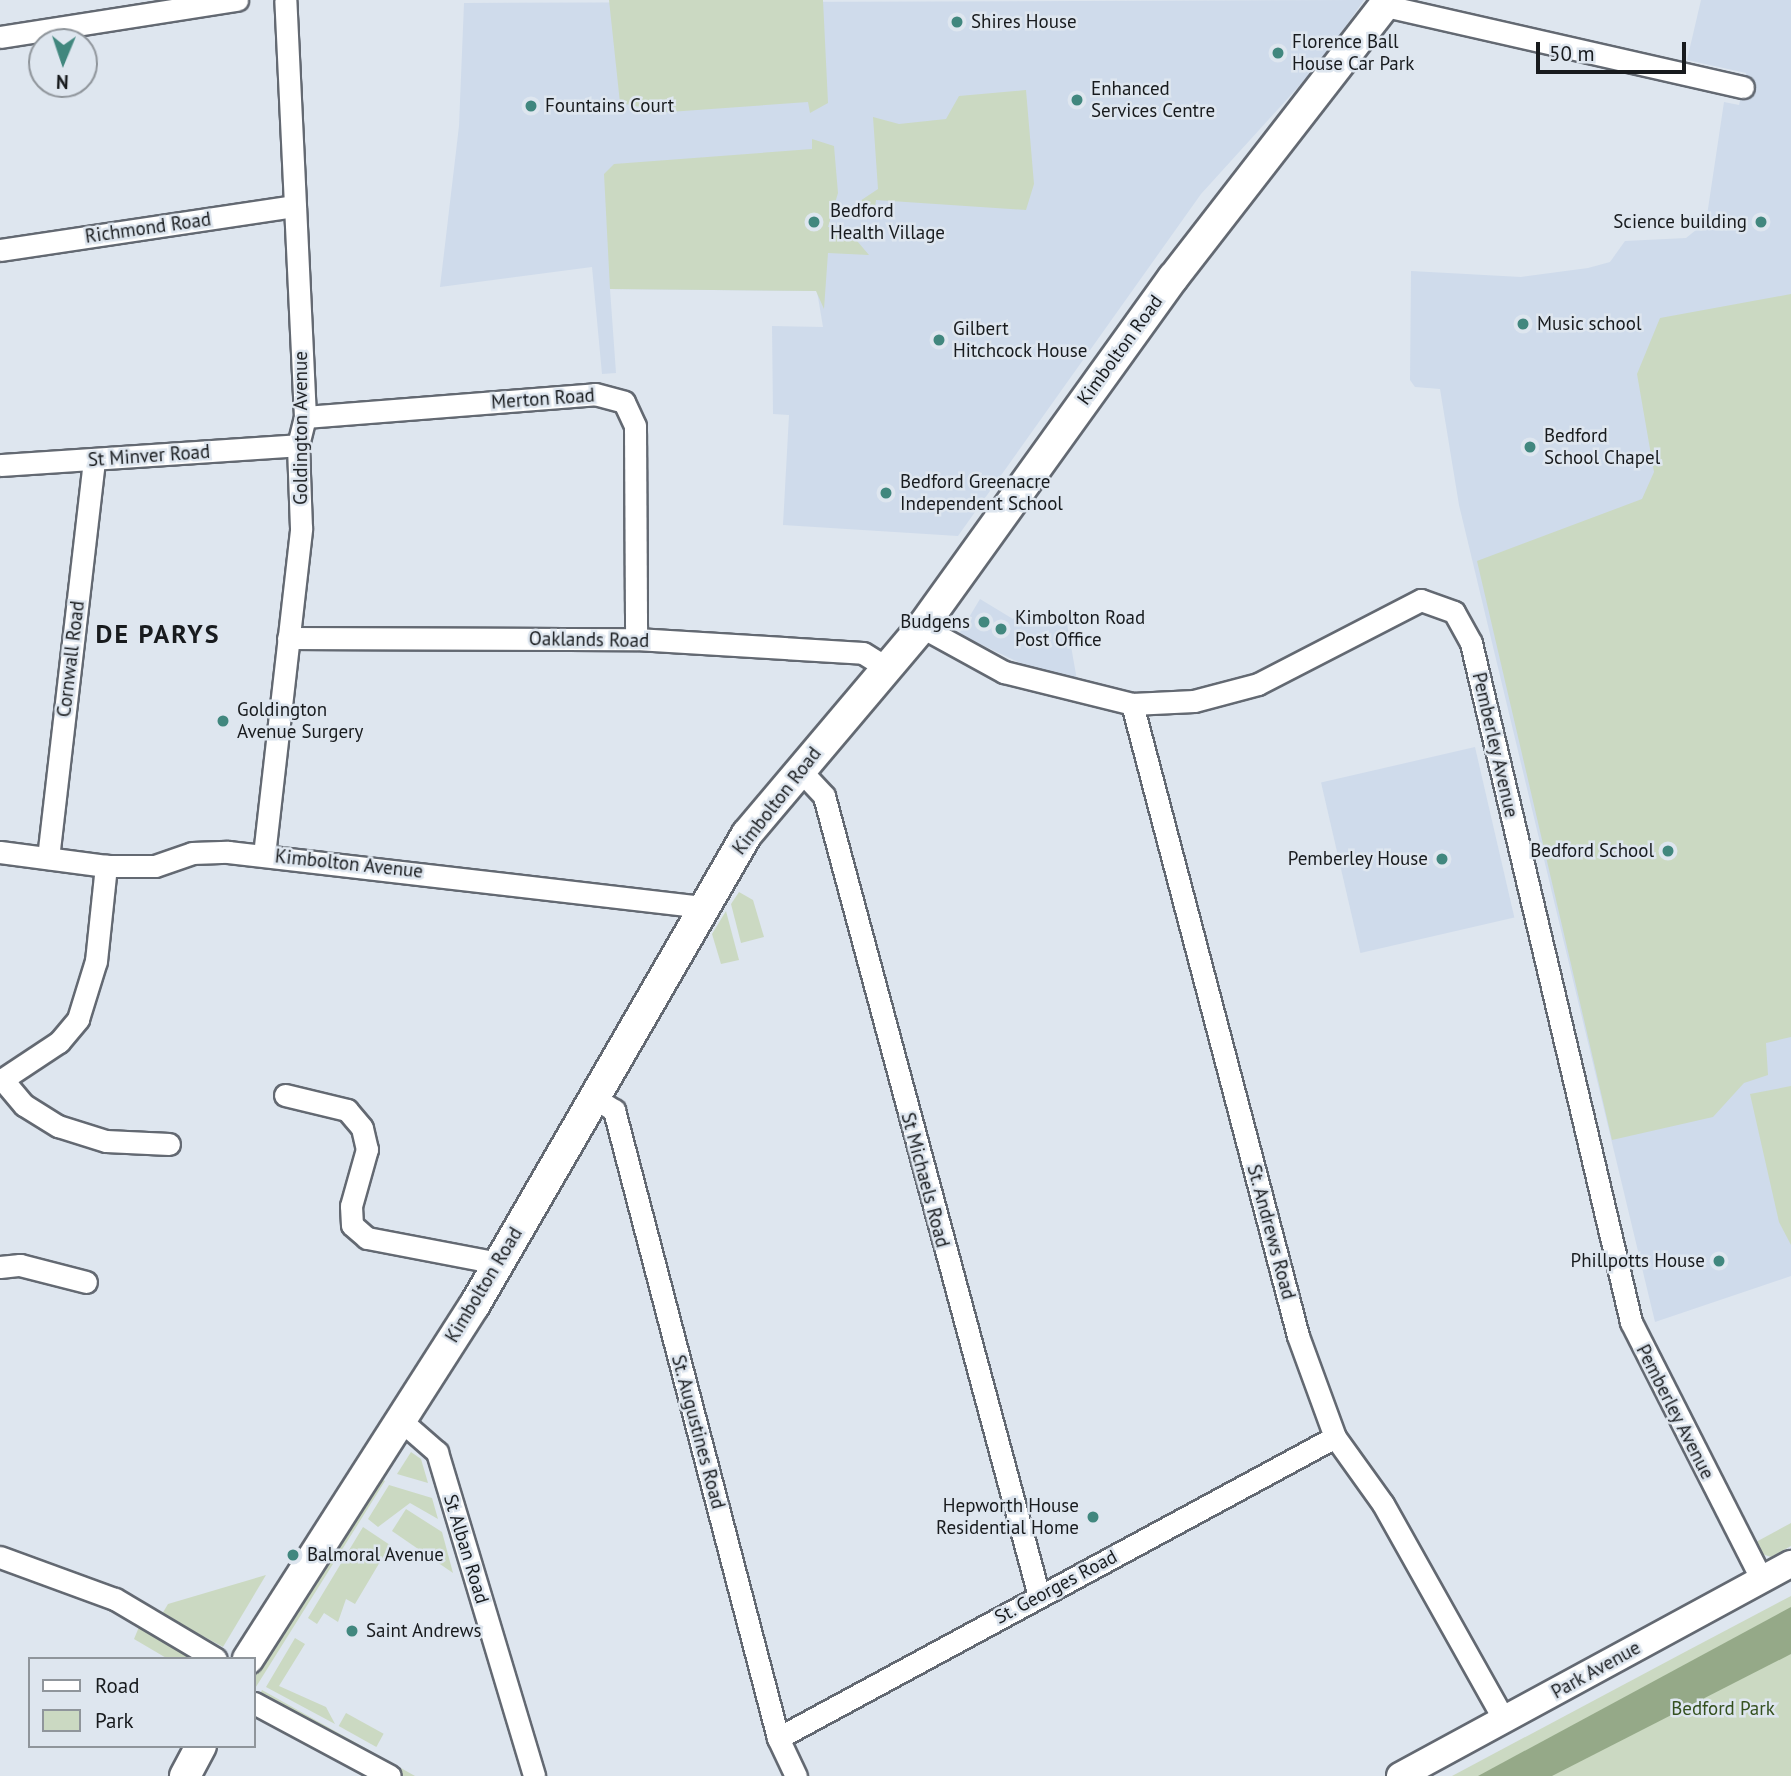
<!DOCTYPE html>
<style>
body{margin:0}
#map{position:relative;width:1791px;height:1776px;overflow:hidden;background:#dee6ef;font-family:"PT Sans",sans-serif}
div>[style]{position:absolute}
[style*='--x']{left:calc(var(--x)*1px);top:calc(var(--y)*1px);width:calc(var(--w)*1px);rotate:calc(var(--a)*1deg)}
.built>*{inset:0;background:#cfdbeb;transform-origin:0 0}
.green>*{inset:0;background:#cbd9c2;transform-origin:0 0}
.forest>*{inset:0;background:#95a988}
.roads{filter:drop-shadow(2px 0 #636972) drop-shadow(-2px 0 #636972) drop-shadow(0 2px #636972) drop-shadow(0 -2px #636972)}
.minor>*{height:21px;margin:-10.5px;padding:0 10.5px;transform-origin:10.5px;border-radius:10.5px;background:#fff}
.tertiary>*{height:26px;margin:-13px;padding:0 13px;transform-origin:13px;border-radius:13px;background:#fff}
.secondary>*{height:30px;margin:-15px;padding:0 15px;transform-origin:15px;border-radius:15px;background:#fff}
.dots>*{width:19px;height:19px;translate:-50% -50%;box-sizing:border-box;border:4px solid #dee6ef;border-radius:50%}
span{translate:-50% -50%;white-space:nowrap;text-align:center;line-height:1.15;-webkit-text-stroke:5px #dee6ef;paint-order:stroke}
.poi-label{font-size:19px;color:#181b1e}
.left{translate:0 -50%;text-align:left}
.right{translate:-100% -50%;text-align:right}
.street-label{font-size:19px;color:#181b1e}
.park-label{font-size:19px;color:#34501e}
.district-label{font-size:26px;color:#181b1e;font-weight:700;letter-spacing:2px}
.legend{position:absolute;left:28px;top:1657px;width:228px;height:91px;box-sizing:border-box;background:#dee6ef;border:2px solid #8f959b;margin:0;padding:9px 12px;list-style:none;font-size:21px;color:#181b1e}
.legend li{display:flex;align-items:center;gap:14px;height:35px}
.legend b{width:35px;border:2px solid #8f959b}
.north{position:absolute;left:28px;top:28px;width:70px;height:70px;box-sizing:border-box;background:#dee6ef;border:2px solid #8f959b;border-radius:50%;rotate:182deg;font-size:19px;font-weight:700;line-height:28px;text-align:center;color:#181b1e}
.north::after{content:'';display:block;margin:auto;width:24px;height:32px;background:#41877e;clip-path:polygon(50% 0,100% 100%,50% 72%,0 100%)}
.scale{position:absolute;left:1536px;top:42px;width:150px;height:32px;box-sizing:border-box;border:4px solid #181b1e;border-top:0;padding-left:9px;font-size:21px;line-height:24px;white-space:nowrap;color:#181b1e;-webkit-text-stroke:5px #dee6ef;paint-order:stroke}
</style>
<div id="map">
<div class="built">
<div style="clip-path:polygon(1364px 0,1320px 63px,1201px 194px,958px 536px,783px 525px,789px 415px,773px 414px,772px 326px,823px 327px,817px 291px,610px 289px,616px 373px,602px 374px,592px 267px,440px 287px,459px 126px,464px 3px)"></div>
<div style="clip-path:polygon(1701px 0,1791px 0,1791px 1276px,1655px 1322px,1459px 505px,1440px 389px,1415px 387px,1410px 380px,1411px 271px,1521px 277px,1588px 268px,1610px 262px,1625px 241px,1686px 238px,1706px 222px,1724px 102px,1739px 105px,1746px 73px,1687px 60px)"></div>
<div style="clip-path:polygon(980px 599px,1013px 619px,1018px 613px,1066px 618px,1077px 680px,1035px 670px,959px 634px)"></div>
<div style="left:1475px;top:747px;width:175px;height:158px;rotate:77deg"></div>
</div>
<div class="green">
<div style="clip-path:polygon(609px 0,823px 0,828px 103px,810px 113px,808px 102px,641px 114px,640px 107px,620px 103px)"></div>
<div style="clip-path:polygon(1026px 90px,1034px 184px,1026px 210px,876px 200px,874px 216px,862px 210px,860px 201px,878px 189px,873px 117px,899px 124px,946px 119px,959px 96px)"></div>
<div style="clip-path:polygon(812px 139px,834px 146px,838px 193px,828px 227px,846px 228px,869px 255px,828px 253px,824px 309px,816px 291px,610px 289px,604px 174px,614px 164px,812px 149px)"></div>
<div style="clip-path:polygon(1791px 294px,1791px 1037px,1766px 1043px,1768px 1075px,1744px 1083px,1713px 1117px,1612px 1140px,1477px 561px,1642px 499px,1654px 472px,1637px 374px,1660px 318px)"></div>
<div style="clip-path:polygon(739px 892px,753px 900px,764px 937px,741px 943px,731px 904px)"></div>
<div style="clip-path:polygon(726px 911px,739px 960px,721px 964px,712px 934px)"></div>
<div style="clip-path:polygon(1791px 1086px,1791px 1245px,1779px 1222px,1750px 1094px)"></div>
<div style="clip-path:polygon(411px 1452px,421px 1459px,428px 1483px,397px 1474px)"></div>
<div style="clip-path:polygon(375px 1475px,385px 1481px,254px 1690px,254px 1667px,267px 1660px,373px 1490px)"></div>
<div style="clip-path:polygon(389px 1485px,432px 1498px,438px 1519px,410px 1503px,378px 1527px,368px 1519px)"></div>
<div style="clip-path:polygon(406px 1509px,442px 1532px,453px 1573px,392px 1531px)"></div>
<div style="clip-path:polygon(1791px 1523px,1791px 1546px,1771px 1557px,1762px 1554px,1756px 1542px)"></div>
<div style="clip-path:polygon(363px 1527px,390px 1545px,355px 1604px,346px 1599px,338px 1622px,324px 1613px,317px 1624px,308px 1618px)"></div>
<div style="clip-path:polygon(266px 1575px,223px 1647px,162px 1614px,168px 1604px)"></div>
<div style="clip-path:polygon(1791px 1596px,1791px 1776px,1452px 1776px,1683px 1653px)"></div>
<div style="clip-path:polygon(139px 1627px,193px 1659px,168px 1659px,134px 1639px)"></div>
<div style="clip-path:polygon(295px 1638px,305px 1644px,279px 1686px,326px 1707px,335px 1724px,266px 1687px)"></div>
<div style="clip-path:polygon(262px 1690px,415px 1776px,403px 1776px,259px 1696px)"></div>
<div style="left:346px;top:1713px;width:43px;height:15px;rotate:29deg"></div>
</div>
<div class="forest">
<div style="clip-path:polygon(1791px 1607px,1791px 1654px,1552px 1776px,1478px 1776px)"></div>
</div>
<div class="roads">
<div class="minor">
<div style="--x:1386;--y:6;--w:366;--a:12.8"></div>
<div style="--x:0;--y:37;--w:240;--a:-8.9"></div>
<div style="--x:0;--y:250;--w:298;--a:-8.5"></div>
<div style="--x:305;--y:417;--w:291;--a:-4.5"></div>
<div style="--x:595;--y:394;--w:30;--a:15"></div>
<div style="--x:624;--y:402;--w:26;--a:65"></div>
<div style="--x:635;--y:426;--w:213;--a:89.7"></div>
<div style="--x:0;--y:465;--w:299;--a:-3.8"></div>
<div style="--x:922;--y:627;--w:94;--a:28.8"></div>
<div style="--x:1004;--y:672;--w:132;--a:14"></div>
<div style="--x:1132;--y:704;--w:62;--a:-2.8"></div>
<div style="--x:1194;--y:701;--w:66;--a:-14.9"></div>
<div style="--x:1258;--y:684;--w:183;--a:-27.3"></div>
<div style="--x:1421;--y:600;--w:35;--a:20"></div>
<div style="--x:1454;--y:612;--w:35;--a:61"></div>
<div style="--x:1471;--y:643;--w:698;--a:76.74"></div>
<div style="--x:1631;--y:1322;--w:289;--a:63.1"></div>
<div style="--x:288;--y:638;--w:348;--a:0.2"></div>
<div style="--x:636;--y:639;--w:227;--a:3.5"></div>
<div style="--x:863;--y:653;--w:26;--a:32"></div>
<div style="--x:1132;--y:704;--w:653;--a:75.28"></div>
<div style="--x:1298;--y:1336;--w:108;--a:69.9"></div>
<div style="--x:1335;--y:1437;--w:82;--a:54.4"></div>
<div style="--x:1383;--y:1504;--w:248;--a:60.7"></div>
<div style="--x:800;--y:770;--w:35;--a:47"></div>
<div style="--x:824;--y:796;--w:828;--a:74.96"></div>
<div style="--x:0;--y:852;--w:107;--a:7.5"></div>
<div style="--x:106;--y:866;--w:49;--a:0"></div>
<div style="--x:155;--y:866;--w:39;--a:-19"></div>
<div style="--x:192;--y:853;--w:36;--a:-2"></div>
<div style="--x:228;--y:852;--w:475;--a:6.6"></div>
<div style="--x:264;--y:855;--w:329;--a:-83.5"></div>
<div style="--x:301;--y:528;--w:83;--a:-92.1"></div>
<div style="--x:298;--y:445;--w:29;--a:-76"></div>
<div style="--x:305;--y:417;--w:417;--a:-92.7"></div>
<div style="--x:48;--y:858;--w:401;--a:-83.4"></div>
<div style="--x:2;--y:1079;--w:34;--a:50"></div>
<div style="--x:24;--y:1105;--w:40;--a:32"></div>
<div style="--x:58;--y:1126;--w:50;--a:17.4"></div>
<div style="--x:106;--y:1141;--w:63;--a:2.7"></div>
<div style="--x:0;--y:1081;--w:71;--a:-33.5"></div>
<div style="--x:59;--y:1042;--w:30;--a:-50"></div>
<div style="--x:78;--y:1019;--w:61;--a:-72.8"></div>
<div style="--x:96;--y:961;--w:96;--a:-84"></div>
<div style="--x:285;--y:1095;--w:64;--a:13.6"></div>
<div style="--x:347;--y:1110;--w:23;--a:50"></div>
<div style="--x:362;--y:1128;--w:22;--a:77"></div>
<div style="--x:367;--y:1149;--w:59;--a:105.7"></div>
<div style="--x:351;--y:1206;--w:19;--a:87"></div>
<div style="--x:352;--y:1225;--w:20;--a:41"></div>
<div style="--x:367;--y:1238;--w:133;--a:10.8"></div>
<div style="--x:593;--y:1097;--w:25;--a:32"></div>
<div style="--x:614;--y:1110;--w:649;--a:75.36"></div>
<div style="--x:778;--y:1738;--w:42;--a:64.7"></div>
<div style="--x:0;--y:1267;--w:20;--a:-6"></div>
<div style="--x:20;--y:1265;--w:68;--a:14.4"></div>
<div style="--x:398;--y:1418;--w:52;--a:41.1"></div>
<div style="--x:437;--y:1452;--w:338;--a:73.3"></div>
<div style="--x:0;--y:1557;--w:122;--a:20.1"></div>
<div style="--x:115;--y:1599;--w:117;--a:30.7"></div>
<div style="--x:254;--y:1703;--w:154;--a:28.2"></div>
<div style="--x:778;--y:1738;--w:633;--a:-28.39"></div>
</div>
<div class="tertiary">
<div style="--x:1400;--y:1776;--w:445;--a:-28.5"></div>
</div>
<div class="secondary">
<div style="--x:248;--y:1659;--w:419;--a:-57.4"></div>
<div style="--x:474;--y:1306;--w:545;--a:-59.96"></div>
<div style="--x:747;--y:834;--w:271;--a:-49.8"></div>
<div style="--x:922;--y:627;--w:430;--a:-54.3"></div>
<div style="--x:1173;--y:278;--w:352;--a:-52.2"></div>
<div style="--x:185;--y:1776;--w:34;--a:-62"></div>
</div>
</div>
<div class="dots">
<div style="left:957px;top:22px;background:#41877e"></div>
<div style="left:1278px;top:53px;background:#41877e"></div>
<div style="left:1077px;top:100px;background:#41877e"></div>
<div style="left:531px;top:106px;background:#41877e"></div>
<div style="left:814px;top:222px;background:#41877e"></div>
<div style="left:1761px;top:222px;background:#41877e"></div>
<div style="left:1523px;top:324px;background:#41877e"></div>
<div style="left:939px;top:340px;background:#41877e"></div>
<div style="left:1530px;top:447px;background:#41877e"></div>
<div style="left:886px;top:493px;background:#41877e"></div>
<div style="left:984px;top:622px;background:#41877e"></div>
<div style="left:1001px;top:629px;background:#41877e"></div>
<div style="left:223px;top:721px;background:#41877e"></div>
<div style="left:1668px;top:851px;background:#41877e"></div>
<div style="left:1442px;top:859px;background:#41877e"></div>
<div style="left:1719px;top:1261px;background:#41877e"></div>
<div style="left:1093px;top:1517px;background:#41877e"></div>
<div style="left:293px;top:1555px;background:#41877e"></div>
<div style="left:352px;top:1631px;background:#41877e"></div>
</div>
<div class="poi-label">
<span class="left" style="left:971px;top:22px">Shires House</span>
<span class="left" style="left:1292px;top:53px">Florence Ball<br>House Car Park</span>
<span class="left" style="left:1091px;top:100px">Enhanced<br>Services Centre</span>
<span class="left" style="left:545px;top:106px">Fountains Court</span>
<span class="left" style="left:830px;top:222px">Bedford<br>Health Village</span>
<span class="right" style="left:1747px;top:222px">Science building</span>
<span class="left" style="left:1537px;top:324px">Music school</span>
<span class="left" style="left:953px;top:340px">Gilbert<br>Hitchcock House</span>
<span class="left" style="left:1544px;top:447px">Bedford<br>School Chapel</span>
<span class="left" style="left:900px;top:493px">Bedford Greenacre<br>Independent School</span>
<span class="left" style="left:1015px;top:629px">Kimbolton Road<br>Post Office</span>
<span class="right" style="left:970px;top:622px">Budgens</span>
<span class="left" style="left:237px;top:721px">Goldington<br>Avenue Surgery</span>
<span class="right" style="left:1654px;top:851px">Bedford School</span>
<span class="right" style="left:1428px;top:859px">Pemberley House</span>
<span class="right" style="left:1705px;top:1261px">Phillpotts House</span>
<span class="right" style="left:1079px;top:1517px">Hepworth House<br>Residential Home</span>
<span class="left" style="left:307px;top:1555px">Balmoral Avenue</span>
<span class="left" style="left:366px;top:1631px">Saint Andrews</span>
</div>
<div class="street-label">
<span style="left:148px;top:228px;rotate:-8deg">Richmond Road</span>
<span style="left:1120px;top:350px;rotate:-54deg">Kimbolton Road</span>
<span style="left:543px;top:399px;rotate:-4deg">Merton Road</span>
<span style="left:301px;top:428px;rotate:-90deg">Goldington Avenue</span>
<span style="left:149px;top:456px;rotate:-4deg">St Minver Road</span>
<span style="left:589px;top:640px;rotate:1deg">Oaklands Road</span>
<span style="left:71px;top:659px;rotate:-83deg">Cornwall Road</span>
<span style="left:1495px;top:745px;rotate:77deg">Pemberley Avenue</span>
<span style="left:777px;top:801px;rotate:-52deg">Kimbolton Road</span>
<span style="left:349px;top:864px;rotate:6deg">Kimbolton Avenue</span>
<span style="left:925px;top:1180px;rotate:75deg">St Michaels Road</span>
<span style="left:1271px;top:1232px;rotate:75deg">St. Andrews Road</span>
<span style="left:484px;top:1285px;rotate:-59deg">Kimbolton Road</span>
<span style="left:1675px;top:1412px;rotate:63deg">Pemberley Avenue</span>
<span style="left:698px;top:1432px;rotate:75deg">St. Augustines Road</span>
<span style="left:466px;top:1549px;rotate:73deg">St Alban Road</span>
<span style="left:1056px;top:1587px;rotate:-28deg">St. Georges Road</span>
<span style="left:1596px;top:1670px;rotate:-29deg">Park Avenue</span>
</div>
<div class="park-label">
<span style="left:1723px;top:1709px">Bedford Park</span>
</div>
<div class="district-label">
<span style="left:158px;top:634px">DE PARYS</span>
</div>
<ul class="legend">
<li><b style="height:9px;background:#fff"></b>Road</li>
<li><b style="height:19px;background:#cbd9c2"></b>Park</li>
</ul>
<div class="north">N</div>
<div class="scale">50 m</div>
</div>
